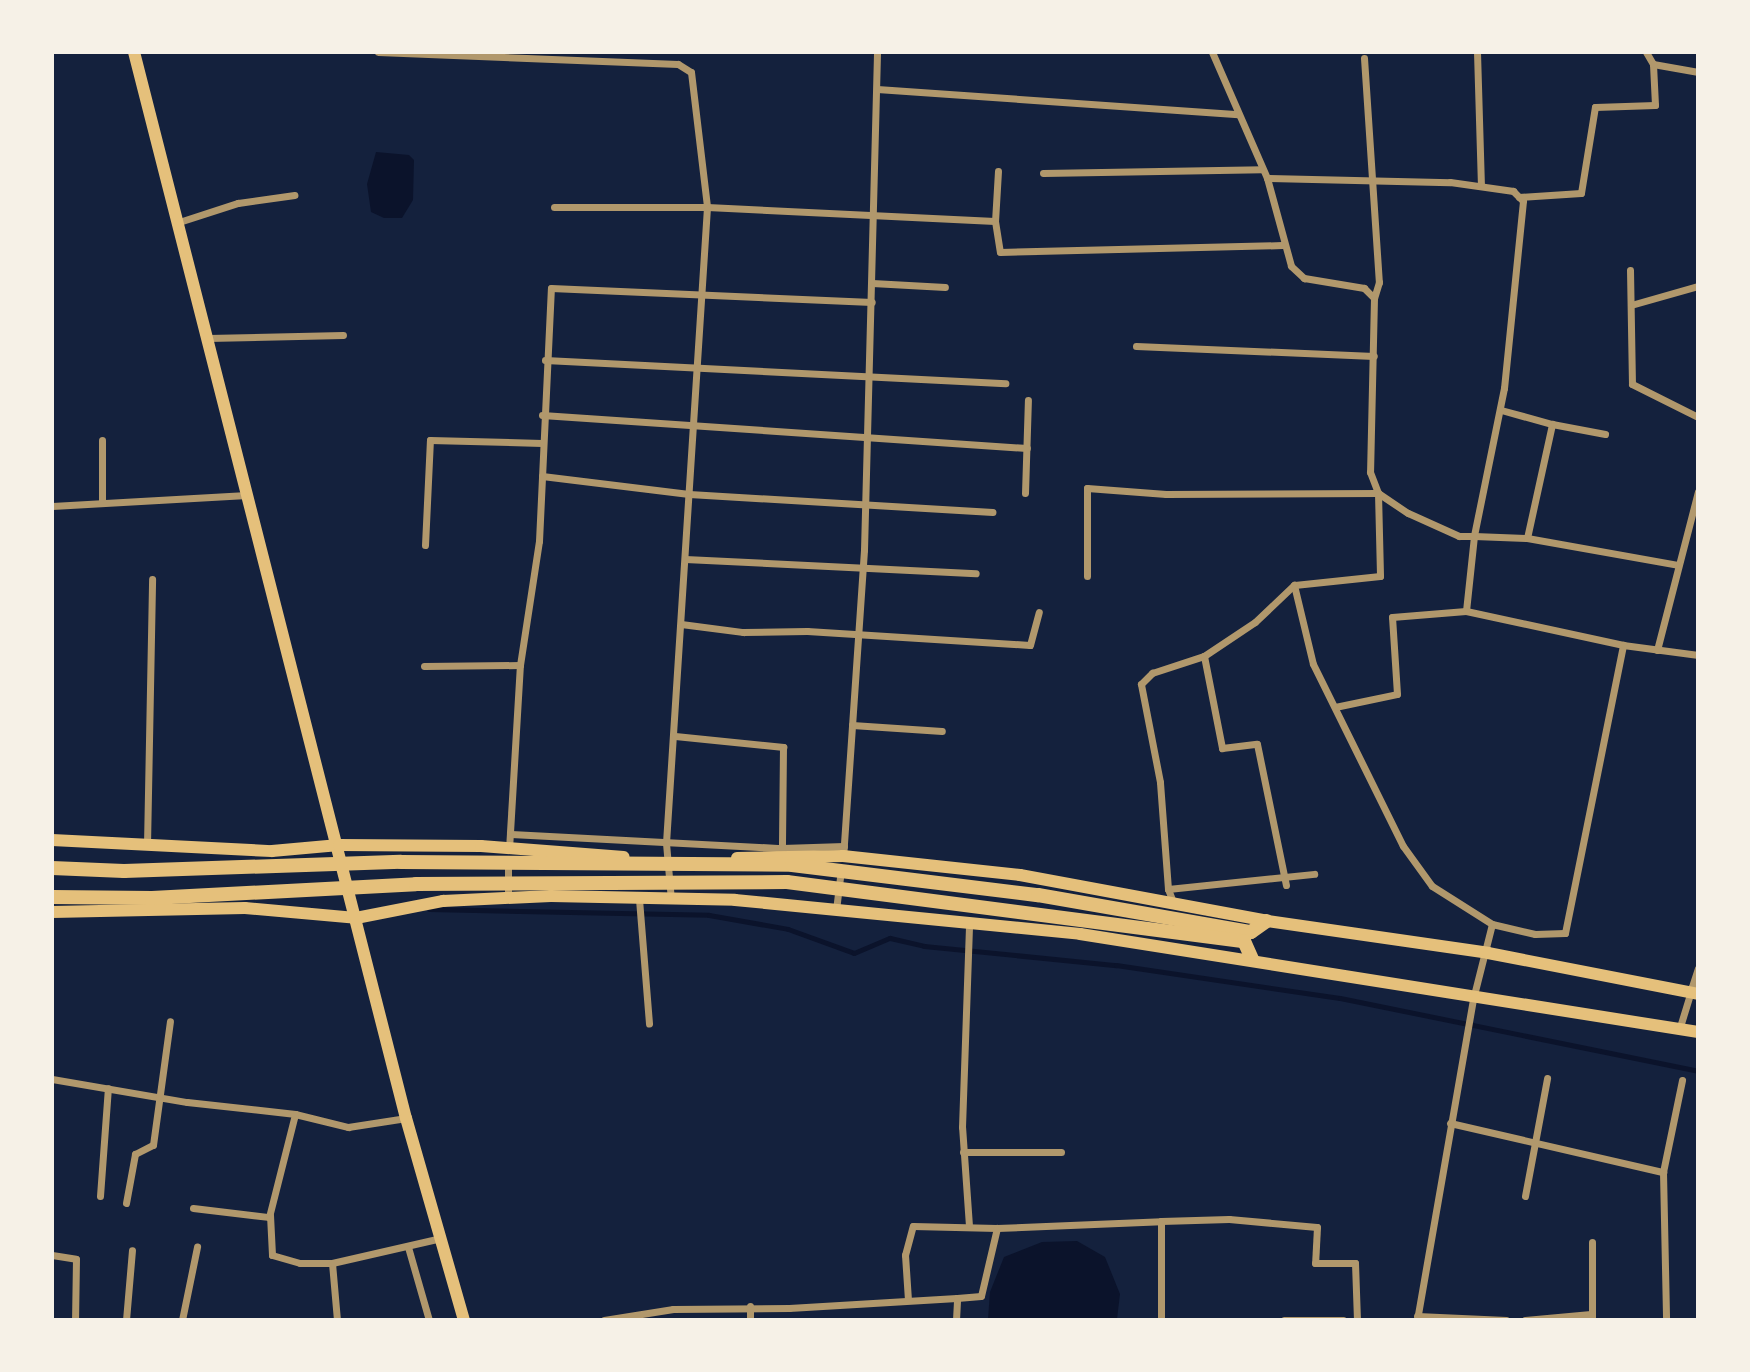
<!DOCTYPE html>
<style>
body{margin:0}
#map{position:relative;width:1750px;height:1372px;overflow:hidden;background:#14213d;font-family:Literata,serif}
div>[style]{position:absolute}
[style*='--x']{left:calc(var(--x)*1px);top:calc(var(--y)*1px);width:calc(var(--w)*1px);rotate:calc(var(--a)*1deg)}
.water>*{inset:0;background:#0b132b}
.stream>*{height:5px;margin:-2.5px;padding:0 2.5px;transform-origin:2.5px;border-radius:2.5px;background:#0b132b}
.minor>*{height:7px;margin:-3.5px;padding:0 3.5px;transform-origin:3.5px;border-radius:3.5px;background:#b1986c}
.primary>*{height:12px;margin:-6px;padding:0 6px;transform-origin:6px;border-radius:6px;background:#e5c07b}
.trunk>*{height:12px;margin:-6px;padding:0 6px;transform-origin:6px;border-radius:6px;background:#e5c07b}
.motorway>*{height:14px;margin:-7px;padding:0 7px;transform-origin:7px;border-radius:7px;background:#e5c07b}
span{translate:-50% -50%;white-space:nowrap;text-align:center;line-height:1.15;-webkit-text-stroke:5px #f6f1e7;paint-order:stroke}
.frame{position:absolute;inset:0;border:54px solid #f6f1e7;pointer-events:none}
</style>
<div id="map">
<div class="water">
<div style="clip-path:polygon(376px 152px,409px 155px,414px 160px,413px 200px,402px 218px,384px 218px,371px 212px,367px 184px)"></div>
<div style="clip-path:polygon(1077px 1241px,1105px 1257px,1120px 1294px,1117px 1319px,988px 1319px,990px 1292px,1004px 1257px,1042px 1242px)"></div>
</div>
<div class="stream">
<div style="--x:429;--y:909;--w:280;--a:1.2"></div>
<div style="--x:709;--y:915;--w:80;--a:10"></div>
<div style="--x:788;--y:929;--w:70;--a:20"></div>
<div style="--x:854;--y:953;--w:39;--a:-23"></div>
<div style="--x:890;--y:938;--w:35;--a:13"></div>
<div style="--x:924;--y:946;--w:193;--a:5.7"></div>
<div style="--x:1116;--y:965;--w:226;--a:8.4"></div>
<div style="--x:1340;--y:998;--w:365;--a:11.5"></div>
</div>
<div class="minor">
<div style="--x:378;--y:52;--w:300;--a:2.3"></div>
<div style="--x:678;--y:64;--w:15;--a:32"></div>
<div style="--x:691;--y:72;--w:136;--a:83.2"></div>
<div style="--x:707;--y:207;--w:637;--a:93.69"></div>
<div style="--x:666;--y:843;--w:57;--a:85"></div>
<div style="--x:1212;--y:52;--w:137;--a:66.4"></div>
<div style="--x:1267;--y:178;--w:91;--a:74.7"></div>
<div style="--x:1291;--y:266;--w:18;--a:43"></div>
<div style="--x:1304;--y:278;--w:61;--a:9.5"></div>
<div style="--x:1364;--y:288;--w:14;--a:45"></div>
<div style="--x:1374;--y:298;--w:174;--a:91.3"></div>
<div style="--x:1370;--y:472;--w:22;--a:69"></div>
<div style="--x:1378;--y:493;--w:36;--a:34"></div>
<div style="--x:1408;--y:513;--w:56;--a:24.3"></div>
<div style="--x:1459;--y:536;--w:15;--a:0"></div>
<div style="--x:1474;--y:536;--w:75;--a:96.1"></div>
<div style="--x:1466;--y:611;--w:161;--a:12.2"></div>
<div style="--x:1623;--y:645;--w:76;--a:7.6"></div>
<div style="--x:1477;--y:52;--w:134;--a:88.3"></div>
<div style="--x:1364;--y:58;--w:225;--a:86.2"></div>
<div style="--x:1379;--y:282;--w:17;--a:107"></div>
<div style="--x:1653;--y:64;--w:46;--a:10.1"></div>
<div style="--x:877;--y:89;--w:362;--a:4"></div>
<div style="--x:998;--y:171;--w:50;--a:93.4"></div>
<div style="--x:995;--y:221;--w:31;--a:81"></div>
<div style="--x:1000;--y:252;--w:282;--a:-1.4"></div>
<div style="--x:1043;--y:173;--w:219;--a:-1"></div>
<div style="--x:1267;--y:178;--w:183;--a:1.3"></div>
<div style="--x:1450;--y:182;--w:64;--a:8.1"></div>
<div style="--x:1513;--y:191;--w:14;--a:45"></div>
<div style="--x:1523;--y:201;--w:188;--a:95.8"></div>
<div style="--x:1504;--y:388;--w:151;--a:101.5"></div>
<div style="--x:1474;--y:536;--w:53;--a:2.2"></div>
<div style="--x:1527;--y:538;--w:153;--a:10.1"></div>
<div style="--x:1519;--y:197;--w:62;--a:-3.7"></div>
<div style="--x:1581;--y:193;--w:87;--a:-80.8"></div>
<div style="--x:1595;--y:107;--w:60;--a:-1.9"></div>
<div style="--x:1655;--y:105;--w:41;--a:-92.8"></div>
<div style="--x:1653;--y:64;--w:14;--a:-120"></div>
<div style="--x:554;--y:207;--w:153;--a:0"></div>
<div style="--x:707;--y:207;--w:288;--a:2.8"></div>
<div style="--x:179;--y:222;--w:62;--a:-17.9"></div>
<div style="--x:238;--y:203;--w:57;--a:-8.1"></div>
<div style="--x:1630;--y:270;--w:114;--a:89"></div>
<div style="--x:1632;--y:384;--w:74;--a:26.6"></div>
<div style="--x:872;--y:283;--w:73;--a:3.1"></div>
<div style="--x:1631;--y:305;--w:70;--a:-15.8"></div>
<div style="--x:208;--y:338;--w:135;--a:-1.3"></div>
<div style="--x:1136;--y:346;--w:238;--a:2.4"></div>
<div style="--x:545;--y:360;--w:461;--a:2.9"></div>
<div style="--x:1501;--y:410;--w:53;--a:15.4"></div>
<div style="--x:542;--y:415;--w:486;--a:3.9"></div>
<div style="--x:542;--y:476;--w:148;--a:7"></div>
<div style="--x:689;--y:494;--w:304;--a:3.4"></div>
<div style="--x:1025;--y:493;--w:93;--a:-88.2"></div>
<div style="--x:102;--y:503;--w:63;--a:-90"></div>
<div style="--x:52;--y:506;--w:195;--a:-3.2"></div>
<div style="--x:1527;--y:538;--w:117;--a:-77.6"></div>
<div style="--x:1552;--y:424;--w:54;--a:10.7"></div>
<div style="--x:425;--y:545;--w:105;--a:-87.3"></div>
<div style="--x:430;--y:440;--w:112;--a:1.5"></div>
<div style="--x:685;--y:559;--w:291;--a:2.8"></div>
<div style="--x:1087;--y:576;--w:88;--a:-90"></div>
<div style="--x:1087;--y:488;--w:79;--a:4.3"></div>
<div style="--x:1166;--y:494;--w:212;--a:-0.3"></div>
<div style="--x:1378;--y:493;--w:83;--a:88.6"></div>
<div style="--x:1380;--y:576;--w:86;--a:174"></div>
<div style="--x:1294;--y:585;--w:81;--a:76.5"></div>
<div style="--x:1313;--y:664;--w:203;--a:63.7"></div>
<div style="--x:1403;--y:846;--w:49;--a:54.1"></div>
<div style="--x:1432;--y:886;--w:71;--a:32.3"></div>
<div style="--x:681;--y:624;--w:63;--a:7.4"></div>
<div style="--x:743;--y:632;--w:64;--a:-0.9"></div>
<div style="--x:807;--y:631;--w:223;--a:3.6"></div>
<div style="--x:1030;--y:645;--w:34;--a:-75"></div>
<div style="--x:1657;--y:650;--w:164;--a:-75.5"></div>
<div style="--x:1204;--y:656;--w:94;--a:78.9"></div>
<div style="--x:1222;--y:748;--w:35;--a:-7"></div>
<div style="--x:1257;--y:744;--w:144;--a:78.4"></div>
<div style="--x:424;--y:666;--w:96;--a:-0.6"></div>
<div style="--x:1335;--y:707;--w:63;--a:-11.8"></div>
<div style="--x:1397;--y:694;--w:77;--a:-93.7"></div>
<div style="--x:1392;--y:617;--w:74;--a:-4.6"></div>
<div style="--x:852;--y:725;--w:90;--a:3.8"></div>
<div style="--x:675;--y:736;--w:109;--a:5.8"></div>
<div style="--x:783;--y:747;--w:101;--a:90.6"></div>
<div style="--x:511;--y:834;--w:271;--a:3"></div>
<div style="--x:782;--y:848;--w:62;--a:-1.8"></div>
<div style="--x:147;--y:845;--w:266;--a:-88.9"></div>
<div style="--x:509;--y:849;--w:184;--a:-86.6"></div>
<div style="--x:520;--y:665;--w:125;--a:-81.3"></div>
<div style="--x:539;--y:541;--w:253;--a:-87.3"></div>
<div style="--x:551;--y:288;--w:321;--a:2.5"></div>
<div style="--x:843;--y:858;--w:309;--a:-86.1"></div>
<div style="--x:864;--y:550;--w:498;--a:-88.5"></div>
<div style="--x:1168;--y:889;--w:147;--a:-5.9"></div>
<div style="--x:508;--y:898;--w:37;--a:-90"></div>
<div style="--x:639;--y:899;--w:125;--a:85.4"></div>
<div style="--x:1173;--y:902;--w:14;--a:-111"></div>
<div style="--x:1168;--y:889;--w:107;--a:-94.3"></div>
<div style="--x:1160;--y:782;--w:100;--a:-101"></div>
<div style="--x:1141;--y:684;--w:16;--a:-45"></div>
<div style="--x:1152;--y:673;--w:55;--a:-18.1"></div>
<div style="--x:1204;--y:656;--w:61;--a:-33.7"></div>
<div style="--x:1255;--y:622;--w:54;--a:-43.5"></div>
<div style="--x:836;--y:910;--w:41;--a:-83"></div>
<div style="--x:1698;--y:968;--w:20;--a:108"></div>
<div style="--x:1692;--y:987;--w:6;--a:0"></div>
<div style="--x:1679;--y:1030;--w:41;--a:-72.9"></div>
<div style="--x:52;--y:1079;--w:137;--a:9.7"></div>
<div style="--x:187;--y:1102;--w:109;--a:6.3"></div>
<div style="--x:295;--y:1114;--w:55;--a:13.8"></div>
<div style="--x:348;--y:1127;--w:59;--a:-8.8"></div>
<div style="--x:1450;--y:1123;--w:219;--a:13"></div>
<div style="--x:1663;--y:1172;--w:148;--a:88.8"></div>
<div style="--x:963;--y:1152;--w:98;--a:0"></div>
<div style="--x:1663;--y:1172;--w:94;--a:-78.3"></div>
<div style="--x:100;--y:1196;--w:108;--a:-85.8"></div>
<div style="--x:1525;--y:1196;--w:120;--a:-79.4"></div>
<div style="--x:126;--y:1203;--w:50;--a:-79.6"></div>
<div style="--x:135;--y:1154;--w:20;--a:-27"></div>
<div style="--x:153;--y:1145;--w:125;--a:-82.2"></div>
<div style="--x:193;--y:1208;--w:77;--a:6.8"></div>
<div style="--x:269;--y:1217;--w:106;--a:-75.8"></div>
<div style="--x:270;--y:1215;--w:40;--a:87.1"></div>
<div style="--x:272;--y:1255;--w:29;--a:16"></div>
<div style="--x:300;--y:1263;--w:32;--a:0"></div>
<div style="--x:332;--y:1263;--w:57;--a:85"></div>
<div style="--x:1161;--y:1221;--w:68;--a:-1.7"></div>
<div style="--x:1229;--y:1219;--w:88;--a:5.2"></div>
<div style="--x:1317;--y:1227;--w:36;--a:93"></div>
<div style="--x:1315;--y:1263;--w:40;--a:0"></div>
<div style="--x:1355;--y:1263;--w:57;--a:88"></div>
<div style="--x:969;--y:1226;--w:99;--a:-94"></div>
<div style="--x:962;--y:1127;--w:204;--a:-88"></div>
<div style="--x:1592;--y:1242;--w:78;--a:90"></div>
<div style="--x:408;--y:1247;--w:76;--a:74"></div>
<div style="--x:52;--y:1255;--w:24;--a:9"></div>
<div style="--x:76;--y:1259;--w:61;--a:90.9"></div>
<div style="--x:332;--y:1263;--w:112;--a:-12.9"></div>
<div style="--x:908;--y:1300;--w:45;--a:-93.8"></div>
<div style="--x:905;--y:1255;--w:30;--a:-75"></div>
<div style="--x:913;--y:1226;--w:84;--a:1.4"></div>
<div style="--x:997;--y:1228;--w:164;--a:-2.4"></div>
<div style="--x:1161;--y:1221;--w:99;--a:90"></div>
<div style="--x:1417;--y:1316;--w:89;--a:2.6"></div>
<div style="--x:126;--y:1320;--w:70;--a:-85.1"></div>
<div style="--x:182;--y:1320;--w:75;--a:-78.4"></div>
<div style="--x:604;--y:1320;--w:70;--a:-9.1"></div>
<div style="--x:673;--y:1309;--w:116;--a:-0.5"></div>
<div style="--x:789;--y:1308;--w:168;--a:-3.4"></div>
<div style="--x:750;--y:1320;--w:14;--a:-90"></div>
<div style="--x:956;--y:1320;--w:22;--a:-87"></div>
<div style="--x:957;--y:1298;--w:24;--a:-5"></div>
<div style="--x:981;--y:1296;--w:70;--a:-76.8"></div>
<div style="--x:1284;--y:1320;--w:59;--a:0"></div>
<div style="--x:1417;--y:1320;--w:326;--a:-80.1"></div>
<div style="--x:1473;--y:999;--w:77;--a:-75.8"></div>
<div style="--x:1492;--y:924;--w:44;--a:13.1"></div>
<div style="--x:1535;--y:934;--w:30;--a:-2"></div>
<div style="--x:1565;--y:933;--w:294;--a:-78.6"></div>
<div style="--x:1525;--y:1320;--w:66;--a:-5.2"></div>
</div>
<div class="primary">
<div style="--x:134;--y:52;--w:1100;--a:75.69"></div>
<div style="--x:406;--y:1118;--w:210;--a:74"></div>
</div>
<div class="trunk">
<div style="--x:52;--y:840;--w:220;--a:2.9"></div>
<div style="--x:272;--y:851;--w:67;--a:-5.1"></div>
<div style="--x:339;--y:845;--w:142;--a:0.4"></div>
<div style="--x:481;--y:846;--w:143;--a:4.4"></div>
<div style="--x:737;--y:858;--w:106;--a:-1.1"></div>
<div style="--x:843;--y:856;--w:178;--a:6.1"></div>
<div style="--x:1020;--y:875;--w:251;--a:10.5"></div>
<div style="--x:1267;--y:921;--w:223;--a:8.2"></div>
<div style="--x:1488;--y:953;--w:214;--a:11"></div>
<div style="--x:52;--y:912;--w:193;--a:-1.2"></div>
<div style="--x:245;--y:908;--w:111;--a:5.1"></div>
<div style="--x:356;--y:918;--w:89;--a:-11.1"></div>
<div style="--x:443;--y:901;--w:108;--a:-2.7"></div>
<div style="--x:551;--y:896;--w:184;--a:1.2"></div>
<div style="--x:735;--y:900;--w:347;--a:5.6"></div>
<div style="--x:1080;--y:934;--w:626;--a:9.01"></div>
</div>
<div class="motorway">
<div style="--x:52;--y:868;--w:72;--a:2.4"></div>
<div style="--x:124;--y:871;--w:277;--a:-1.9"></div>
<div style="--x:401;--y:862;--w:391;--a:0.4"></div>
<div style="--x:792;--y:865;--w:248;--a:7"></div>
<div style="--x:1038;--y:895;--w:216;--a:9.9"></div>
<div style="--x:1251;--y:932;--w:19;--a:-35"></div>
<div style="--x:52;--y:897;--w:100;--a:0.6"></div>
<div style="--x:152;--y:898;--w:264;--a:-3"></div>
<div style="--x:416;--y:884;--w:371;--a:-0.3"></div>
<div style="--x:787;--y:882;--w:461;--a:7.4"></div>
<div style="--x:1244;--y:941;--w:20;--a:66"></div>
</div>
<div class="frame"></div>
</div>
